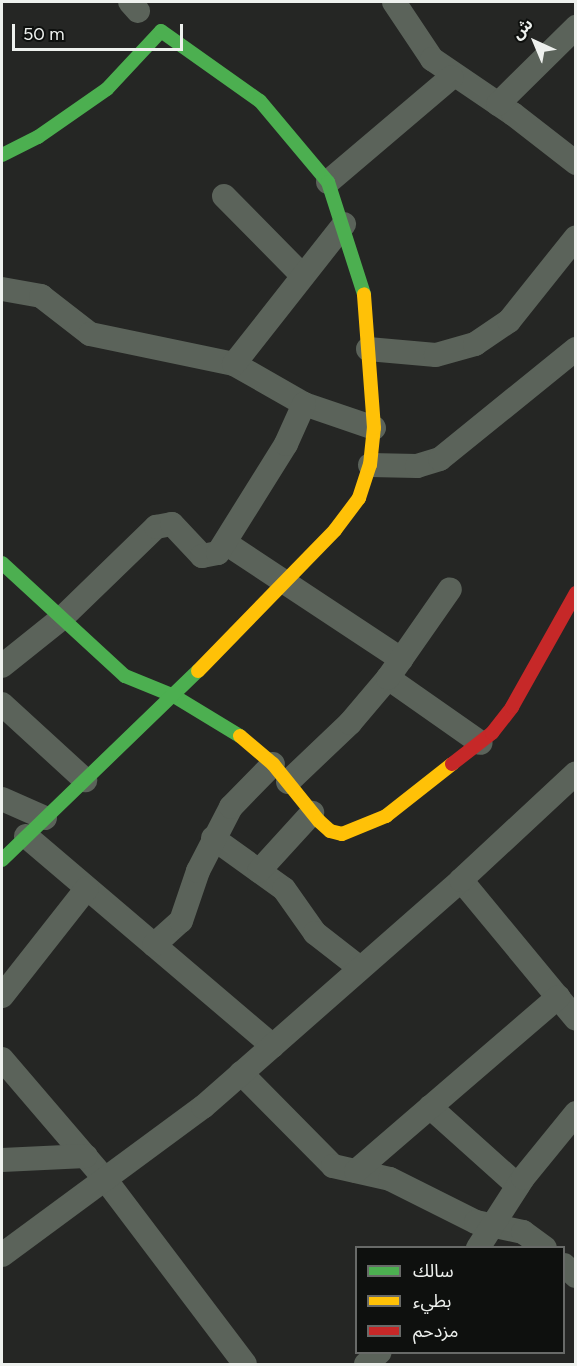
<!DOCTYPE html>
<meta charset="utf-8">
<style>
body{margin:0}
#map{position:relative;width:577px;height:1366px;overflow:hidden;background:#252624;font-family:Figtree,"Noto Sans Arabic",sans-serif}
div>[style]{position:absolute}
[style*='--x']{left:calc(var(--x)*1px);top:calc(var(--y)*1px);width:calc(var(--w)*1px);rotate:calc(var(--a)*1deg)}
.street>*{height:24px;margin:-12px;padding:0 12px;transform-origin:12px;border-radius:12px;background:#5b635a}
.fast>*{height:14px;margin:-7px;padding:0 7px;transform-origin:7px;border-radius:7px;background:#4caf50}
.slow>*{height:14px;margin:-7px;padding:0 7px;transform-origin:7px;border-radius:7px;background:#ffc107}
.jam>*{height:14px;margin:-7px;padding:0 7px;transform-origin:7px;border-radius:7px;background:#c62828}
span{translate:-50% -50%;white-space:nowrap;text-align:center;line-height:1.15;-webkit-text-stroke:6px #0e100e;paint-order:stroke}
.frame{position:absolute;inset:0;border:3px solid #eef1ee;pointer-events:none}
.legend{position:absolute;left:355px;top:1246px;width:210px;height:108px;box-sizing:border-box;background:#0e100e;border:2px solid #686a68;margin:0;padding:8px 10px;list-style:none;font-size:18px;color:#eef1ee}
.legend li{display:flex;align-items:center;gap:12px;height:30px}
.legend b{width:30px;border:2px solid #686a68}
.north{position:absolute;left:505px;top:12px;width:60px;height:60px;-webkit-text-stroke:4px #0e100e;paint-order:stroke;rotate:316deg;font-size:16px;font-weight:700;line-height:24px;text-align:center;color:#eef1ee}
.north::after{content:'';display:block;margin:auto;width:21px;height:27px;background:#eef1ee;clip-path:polygon(50% 0,100% 100%,50% 72%,0 100%)}
.scale{position:absolute;left:12px;top:24px;width:171px;height:27px;box-sizing:border-box;border:3px solid #eef1ee;border-top:0;padding-left:8px;font-size:18px;line-height:21px;white-space:nowrap;color:#eef1ee;-webkit-text-stroke:4px #0e100e;paint-order:stroke}
</style>
<div id="map">
<div class="street">
<div style="--x:130;--y:2;--w:12;--a:48"></div>
<div style="--x:394;--y:2;--w:69;--a:56.3"></div>
<div style="--x:432;--y:59;--w:98;--a:34.2"></div>
<div style="--x:513;--y:114;--w:80;--a:37.9"></div>
<div style="--x:498;--y:104;--w:110;--a:-44.6"></div>
<div style="--x:328;--y:182;--w:162;--a:-40.3"></div>
<div style="--x:224;--y:196;--w:112;--a:45.4"></div>
<div style="--x:2;--y:289;--w:40;--a:10"></div>
<div style="--x:41;--y:296;--w:62;--a:37.8"></div>
<div style="--x:90;--y:334;--w:147;--a:11.8"></div>
<div style="--x:234;--y:364;--w:81;--a:29.7"></div>
<div style="--x:304;--y:404;--w:74;--a:18.9"></div>
<div style="--x:368;--y:349;--w:68;--a:5"></div>
<div style="--x:436;--y:355;--w:41;--a:-15.8"></div>
<div style="--x:475;--y:344;--w:41;--a:-34.1"></div>
<div style="--x:509;--y:321;--w:107;--a:-51.4"></div>
<div style="--x:234;--y:364;--w:178;--a:-51.8"></div>
<div style="--x:370;--y:465;--w:47;--a:1.2"></div>
<div style="--x:417;--y:466;--w:24;--a:-17"></div>
<div style="--x:440;--y:459;--w:175;--a:-39"></div>
<div style="--x:227;--y:544;--w:209;--a:33.5"></div>
<div style="--x:2;--y:666;--w:77;--a:-38.7"></div>
<div style="--x:62;--y:618;--w:131;--a:-44.1"></div>
<div style="--x:156;--y:527;--w:16;--a:-11"></div>
<div style="--x:172;--y:524;--w:44;--a:46.8"></div>
<div style="--x:202;--y:556;--w:16;--a:-11"></div>
<div style="--x:218;--y:553;--w:128;--a:-58"></div>
<div style="--x:286;--y:444;--w:44;--a:-65.8"></div>
<div style="--x:388;--y:678;--w:113;--a:35"></div>
<div style="--x:2;--y:704;--w:113;--a:42.5"></div>
<div style="--x:288;--y:782;--w:86;--a:-43.6"></div>
<div style="--x:350;--y:723;--w:59;--a:-49.8"></div>
<div style="--x:388;--y:678;--w:108;--a:-55.1"></div>
<div style="--x:2;--y:799;--w:47;--a:23.8"></div>
<div style="--x:26;--y:836;--w:324;--a:40.4"></div>
<div style="--x:213;--y:838;--w:87;--a:35.7"></div>
<div style="--x:284;--y:889;--w:54;--a:54.8"></div>
<div style="--x:315;--y:933;--w:57;--a:37.9"></div>
<div style="--x:259;--y:871;--w:79;--a:-47.6"></div>
<div style="--x:461;--y:880;--w:180;--a:50.4"></div>
<div style="--x:154;--y:945;--w:36;--a:-42"></div>
<div style="--x:181;--y:921;--w:53;--a:-71.2"></div>
<div style="--x:198;--y:871;--w:72;--a:-62.7"></div>
<div style="--x:231;--y:807;--w:60;--a:-45.7"></div>
<div style="--x:2;--y:996;--w:137;--a:-51.8"></div>
<div style="--x:2;--y:1059;--w:158;--a:49.4"></div>
<div style="--x:105;--y:1179;--w:232;--a:52.9"></div>
<div style="--x:241;--y:1073;--w:131;--a:45.3"></div>
<div style="--x:333;--y:1166;--w:58;--a:12.8"></div>
<div style="--x:390;--y:1179;--w:96;--a:26.6"></div>
<div style="--x:476;--y:1222;--w:48;--a:12"></div>
<div style="--x:523;--y:1232;--w:27;--a:36"></div>
<div style="--x:430;--y:1107;--w:118;--a:41.9"></div>
<div style="--x:2;--y:1160;--w:84;--a:-2.7"></div>
<div style="--x:356;--y:1171;--w:267;--a:-40.7"></div>
<div style="--x:478;--y:1248;--w:83;--a:-57.3"></div>
<div style="--x:523;--y:1178;--w:84;--a:-50.8"></div>
<div style="--x:2;--y:1255;--w:250;--a:-36.4"></div>
<div style="--x:203;--y:1107;--w:344;--a:-41.3"></div>
<div style="--x:461;--y:880;--w:157;--a:-42.9"></div>
<div style="--x:564;--y:1265;--w:16;--a:43"></div>
<div style="--x:366;--y:1364;--w:18;--a:-41"></div>
</div>
<div class="fast">
<div style="--x:2;--y:155;--w:40;--a:-26.6"></div>
<div style="--x:38;--y:137;--w:84;--a:-34.8"></div>
<div style="--x:107;--y:89;--w:79;--a:-47"></div>
<div style="--x:161;--y:31;--w:121;--a:35.3"></div>
<div style="--x:260;--y:101;--w:106;--a:50"></div>
<div style="--x:328;--y:182;--w:118;--a:72.2"></div>
<div style="--x:2;--y:563;--w:167;--a:42.6"></div>
<div style="--x:125;--y:676;--w:53;--a:22.2"></div>
<div style="--x:174;--y:696;--w:77;--a:31.2"></div>
<div style="--x:2;--y:860;--w:272;--a:-44"></div>
</div>
<div class="slow">
<div style="--x:198;--y:671;--w:197;--a:-45.8"></div>
<div style="--x:335;--y:530;--w:40;--a:-53"></div>
<div style="--x:359;--y:498;--w:35;--a:-72"></div>
<div style="--x:370;--y:465;--w:37;--a:-84"></div>
<div style="--x:374;--y:428;--w:134;--a:-94.3"></div>
<div style="--x:240;--y:736;--w:43;--a:40.3"></div>
<div style="--x:273;--y:764;--w:73;--a:51.1"></div>
<div style="--x:319;--y:821;--w:15;--a:42"></div>
<div style="--x:330;--y:831;--w:12;--a:14"></div>
<div style="--x:342;--y:834;--w:48;--a:-22.2"></div>
<div style="--x:386;--y:816;--w:84;--a:-38.2"></div>
</div>
<div class="jam">
<div style="--x:452;--y:764;--w:51;--a:-37.8"></div>
<div style="--x:492;--y:733;--w:33;--a:-52"></div>
<div style="--x:512;--y:707;--w:131;--a:-60.7"></div>
</div>
<div class="frame"></div>
<ul class="legend">
<li><b style="height:8px;background:#4caf50"></b>سالك</li>
<li><b style="height:8px;background:#ffc107"></b>بطيء</li>
<li><b style="height:8px;background:#c62828"></b>مزدحم</li>
</ul>
<div class="north">ش</div>
<div class="scale">50 m</div>
</div>
